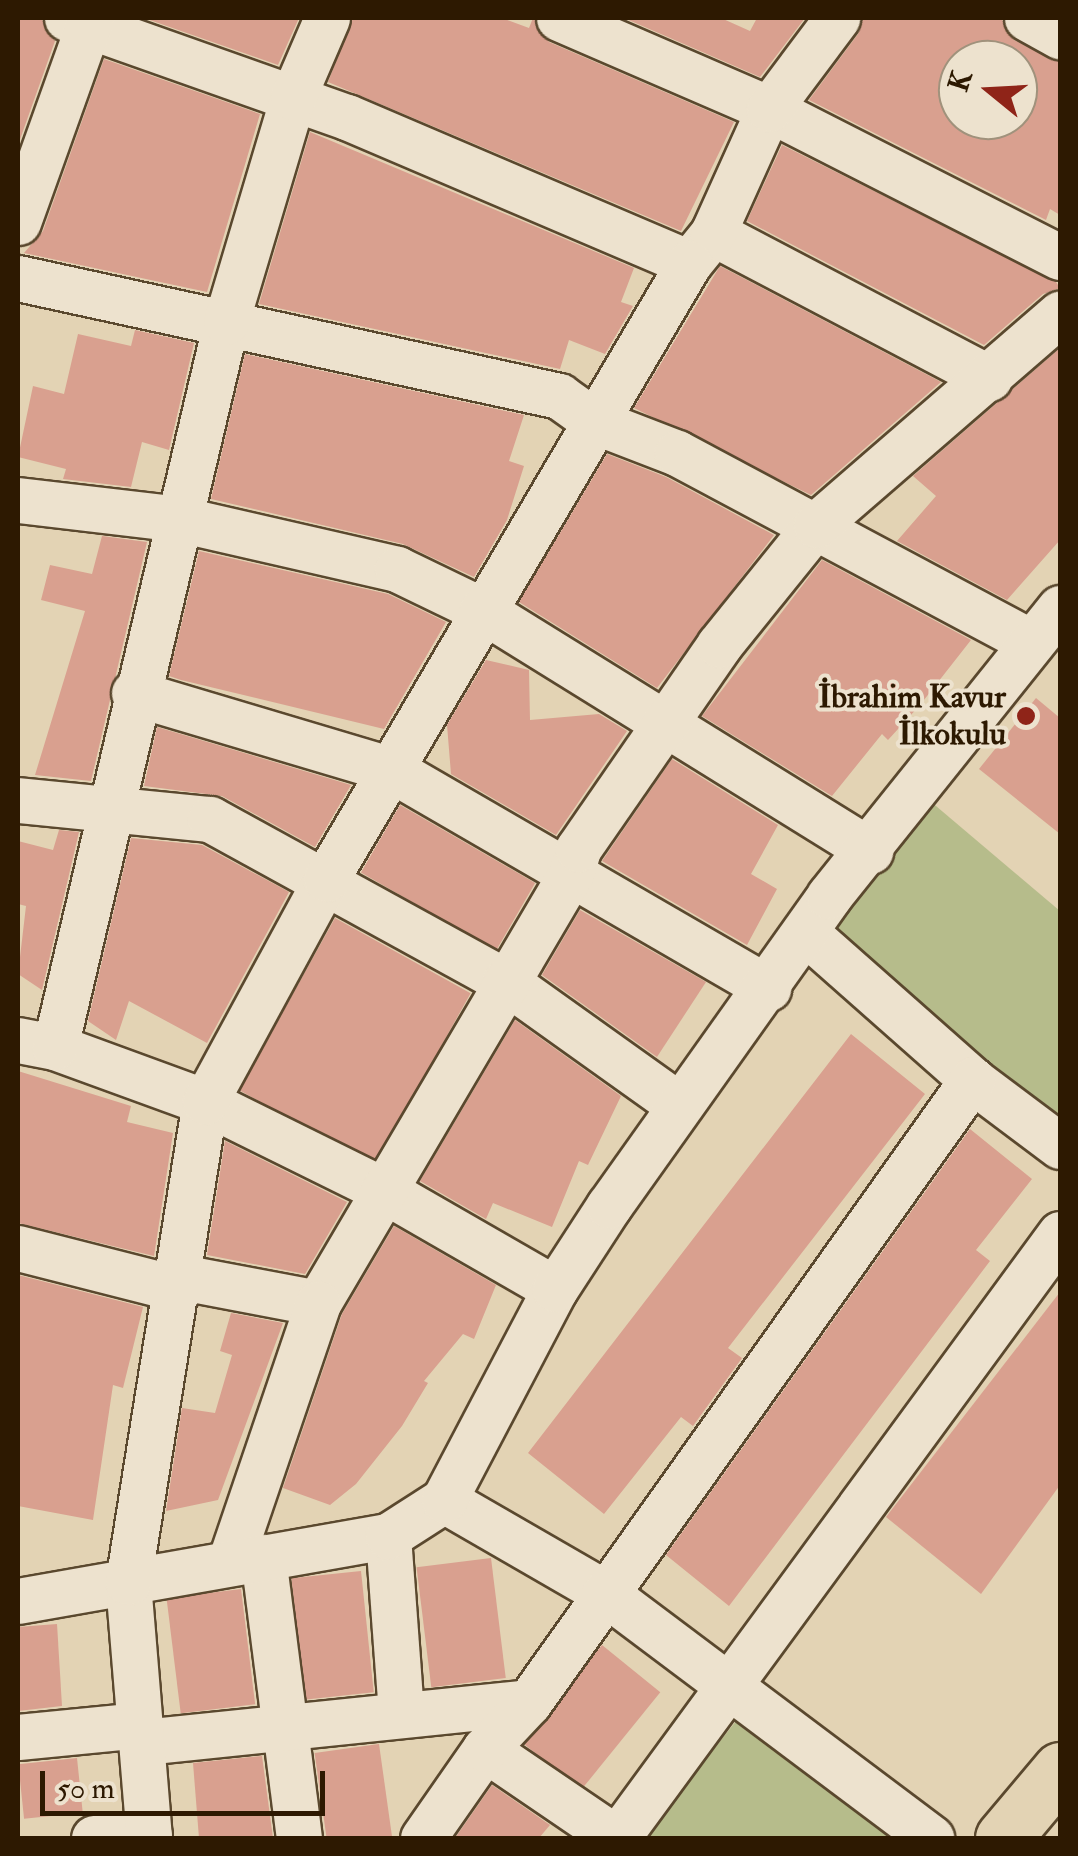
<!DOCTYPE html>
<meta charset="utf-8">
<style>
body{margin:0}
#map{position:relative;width:1078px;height:1856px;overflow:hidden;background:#e3d3b4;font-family:"IM FELL Double Pica",serif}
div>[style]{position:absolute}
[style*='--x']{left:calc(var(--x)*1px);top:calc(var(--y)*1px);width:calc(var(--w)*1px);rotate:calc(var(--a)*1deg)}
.green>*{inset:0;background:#b6bc8b}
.building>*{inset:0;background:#d9a08f;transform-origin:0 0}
.roads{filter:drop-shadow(2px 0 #5a482e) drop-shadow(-2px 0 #5a482e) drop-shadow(0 2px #5a482e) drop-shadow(0 -2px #5a482e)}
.street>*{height:45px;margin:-22.5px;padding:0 22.5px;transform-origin:22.5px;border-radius:22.5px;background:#ede2ce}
.primary>*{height:55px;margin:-27.5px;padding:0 27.5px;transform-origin:27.5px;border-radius:27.5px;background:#e3d3b4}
.dots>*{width:28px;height:28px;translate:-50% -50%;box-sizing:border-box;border:5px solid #ede2ce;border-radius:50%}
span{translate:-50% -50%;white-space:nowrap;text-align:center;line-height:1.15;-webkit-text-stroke:8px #ede2ce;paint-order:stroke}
.poi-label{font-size:32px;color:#2d1901;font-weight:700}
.right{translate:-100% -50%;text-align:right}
.frame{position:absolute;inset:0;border:20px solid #2d1901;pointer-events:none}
.north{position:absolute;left:938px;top:40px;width:100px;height:100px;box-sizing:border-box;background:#ede2ce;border:2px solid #a0927c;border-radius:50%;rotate:288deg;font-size:28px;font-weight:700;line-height:40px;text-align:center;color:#2d1901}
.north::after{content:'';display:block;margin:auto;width:35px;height:45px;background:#8f2418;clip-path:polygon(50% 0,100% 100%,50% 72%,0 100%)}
.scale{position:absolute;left:40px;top:1771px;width:285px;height:45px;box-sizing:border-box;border:5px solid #2d1901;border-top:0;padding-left:12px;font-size:30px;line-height:35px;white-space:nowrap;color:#2d1901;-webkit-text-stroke:8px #ede2ce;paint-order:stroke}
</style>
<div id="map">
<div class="green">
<div style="clip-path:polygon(923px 795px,1060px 911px,1060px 1127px,823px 938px)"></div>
<div style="clip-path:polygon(748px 1706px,916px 1838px,643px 1838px)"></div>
</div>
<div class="building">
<div style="clip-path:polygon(18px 18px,41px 18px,55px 41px,18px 145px)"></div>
<div style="clip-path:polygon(144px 18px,299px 18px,278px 65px)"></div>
<div style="clip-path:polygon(353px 18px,502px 18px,529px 28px,533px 18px,549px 42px,734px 122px,681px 231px,328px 82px)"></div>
<div style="clip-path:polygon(624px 18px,721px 18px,750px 31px,757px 18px,805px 18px,760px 77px)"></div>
<div style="clip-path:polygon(evenodd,863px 18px,1001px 18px,1014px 40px,1060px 62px,1060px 215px,1050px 209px,1046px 220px,809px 100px,858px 34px,863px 18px,958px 60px,1018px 60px,1018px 120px,958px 120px,958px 60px)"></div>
<div style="clip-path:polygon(104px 59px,260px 114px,207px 292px,24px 253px,43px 231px)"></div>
<div style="clip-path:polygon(310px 132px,634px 268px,621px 302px,633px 306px,605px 354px,569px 340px,560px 369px,259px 304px)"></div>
<div style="clip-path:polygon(782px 145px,1056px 282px,1060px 288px,1043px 294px,984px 345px,747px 221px)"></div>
<div style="clip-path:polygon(720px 266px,941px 382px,811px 495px,634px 408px)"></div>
<div style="clip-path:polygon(135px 330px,194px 343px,169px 450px,142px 442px,131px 487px,63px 479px,66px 469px,18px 457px,33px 386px,64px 394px,78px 334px,131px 346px)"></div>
<div style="clip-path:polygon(1060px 348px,1060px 540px,1007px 600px,897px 541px,936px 496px,913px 476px)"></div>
<div style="clip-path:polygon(245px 354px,524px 415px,509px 461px,524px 466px,507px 520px,474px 577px,403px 544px,211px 499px)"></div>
<div style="clip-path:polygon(607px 454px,666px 477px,774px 535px,657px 688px,519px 602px)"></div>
<div style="clip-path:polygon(102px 536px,147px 542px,91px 781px,35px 775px,85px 611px,41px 600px,50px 565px,92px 574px)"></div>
<div style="clip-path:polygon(199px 551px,388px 594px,446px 622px,384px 729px,181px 680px,169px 676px)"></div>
<div style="clip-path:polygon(822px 560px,971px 640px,920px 705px,888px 740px,882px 734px,832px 796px,702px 716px)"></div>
<div style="clip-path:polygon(486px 660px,529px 670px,530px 720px,599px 714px,627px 731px,556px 835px,451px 774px,447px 725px)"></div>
<div style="clip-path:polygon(1036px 698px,1060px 718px,1060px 834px,979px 769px)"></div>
<div style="clip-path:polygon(157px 727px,351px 785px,315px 847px,222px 796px,144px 786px)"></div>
<div style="clip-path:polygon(672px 759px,778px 825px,751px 874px,777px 889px,747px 945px,602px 861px)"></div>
<div style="left:400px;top:805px;width:156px;height:78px;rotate:30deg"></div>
<div style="clip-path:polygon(59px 830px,79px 832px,42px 990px,18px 974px,26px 906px,18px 904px,18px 841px,53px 850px)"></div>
<div style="clip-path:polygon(131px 838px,202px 845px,289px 892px,207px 1043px,129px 1001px,116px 1040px,88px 1021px)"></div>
<div style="clip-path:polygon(580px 910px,706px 982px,657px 1057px,542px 975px)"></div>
<div style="left:335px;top:918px;width:155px;height:197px;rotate:29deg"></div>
<div style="clip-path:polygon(515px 1020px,621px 1096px,588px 1165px,579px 1161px,552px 1227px,493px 1203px,486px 1219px,420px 1181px)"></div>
<div style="clip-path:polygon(851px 1034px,925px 1094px,728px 1348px,742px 1358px,693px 1426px,681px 1417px,604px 1514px,528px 1453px)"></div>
<div style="clip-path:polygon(18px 1071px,131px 1106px,127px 1122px,173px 1133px,154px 1256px,18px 1223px)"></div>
<div style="clip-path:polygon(970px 1129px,1032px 1179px,976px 1250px,990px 1261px,729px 1606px,666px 1555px)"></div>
<div style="clip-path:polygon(225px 1141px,347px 1202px,305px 1274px,207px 1255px)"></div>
<div style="clip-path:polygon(394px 1226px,496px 1285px,474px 1339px,463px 1334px,424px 1381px,428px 1383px,402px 1426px,356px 1484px,330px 1505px,283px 1488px,342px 1314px)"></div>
<div style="clip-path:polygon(18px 1275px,143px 1307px,123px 1388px,113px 1385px,93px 1520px,18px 1506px)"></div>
<div style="clip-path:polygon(1060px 1292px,1060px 1485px,981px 1594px,886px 1517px)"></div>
<div style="clip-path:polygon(231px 1313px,283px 1323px,218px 1500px,166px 1511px,182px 1408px,215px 1413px,232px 1355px,220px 1351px)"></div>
<div style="left:491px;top:1558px;width:121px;height:75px;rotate:83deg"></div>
<div style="left:361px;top:1571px;width:122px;height:70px;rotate:84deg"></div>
<div style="left:241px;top:1589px;width:116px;height:75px;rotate:83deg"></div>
<div style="clip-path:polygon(57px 1624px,62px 1706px,18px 1711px,18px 1627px)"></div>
<div style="left:602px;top:1645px;width:75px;height:126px;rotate:39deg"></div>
<div style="left:379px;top:1744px;width:95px;height:65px;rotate:82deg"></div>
<div style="clip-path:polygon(262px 1756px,273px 1838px,199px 1838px,193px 1763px)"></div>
<div style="left:77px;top:1758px;width:55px;height:59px;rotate:84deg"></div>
<div style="clip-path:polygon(492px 1785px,550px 1825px,539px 1838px,455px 1838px)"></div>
</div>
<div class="roads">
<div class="street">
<div style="--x:67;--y:18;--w:297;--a:19.5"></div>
<div style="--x:347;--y:117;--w:372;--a:23.1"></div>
<div style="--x:689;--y:263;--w:38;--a:-51"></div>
<div style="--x:713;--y:233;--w:312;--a:27.7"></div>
<div style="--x:559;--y:18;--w:229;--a:23.4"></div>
<div style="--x:769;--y:109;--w:326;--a:27"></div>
<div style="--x:1027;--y:18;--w:38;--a:29"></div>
<div style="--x:18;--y:222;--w:217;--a:-70.3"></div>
<div style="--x:713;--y:233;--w:136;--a:-65.7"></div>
<div style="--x:769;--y:109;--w:114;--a:-53.2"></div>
<div style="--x:18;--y:278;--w:554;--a:12.3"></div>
<div style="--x:559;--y:396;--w:43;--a:35.5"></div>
<div style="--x:594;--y:421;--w:89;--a:21.1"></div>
<div style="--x:677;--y:453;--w:401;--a:28.1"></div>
<div style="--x:18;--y:500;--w:162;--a:6.7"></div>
<div style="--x:179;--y:519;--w:224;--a:12.9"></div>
<div style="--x:397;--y:569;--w:94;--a:25.8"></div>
<div style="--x:482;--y:610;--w:457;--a:31.8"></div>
<div style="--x:134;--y:693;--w:269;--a:16.6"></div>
<div style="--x:392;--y:770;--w:435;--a:30.1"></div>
<div style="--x:18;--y:800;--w:193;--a:5.7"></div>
<div style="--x:210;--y:819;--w:337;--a:28.8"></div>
<div style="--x:505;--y:981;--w:214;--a:35.5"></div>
<div style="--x:805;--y:932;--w:223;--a:41.5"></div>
<div style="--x:972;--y:1080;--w:110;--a:36.9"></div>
<div style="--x:18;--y:1040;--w:38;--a:11"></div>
<div style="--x:55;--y:1047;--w:160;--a:20.1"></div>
<div style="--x:205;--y:1102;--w:199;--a:26.3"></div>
<div style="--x:383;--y:1190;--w:198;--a:29.9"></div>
<div style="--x:55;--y:1047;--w:745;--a:-76.73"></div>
<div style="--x:226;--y:322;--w:235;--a:-73.4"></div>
<div style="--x:293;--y:97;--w:86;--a:-66.7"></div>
<div style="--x:18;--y:1248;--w:166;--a:14.3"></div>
<div style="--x:179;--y:1289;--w:12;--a:-81"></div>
<div style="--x:181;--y:1277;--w:139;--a:10.7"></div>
<div style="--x:318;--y:1303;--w:498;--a:-59.5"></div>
<div style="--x:571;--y:874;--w:26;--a:-74"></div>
<div style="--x:578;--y:849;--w:248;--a:-55.3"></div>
<div style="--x:719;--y:645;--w:154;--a:-51.1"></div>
<div style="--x:816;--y:525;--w:323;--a:-40.9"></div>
<div style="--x:444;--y:1500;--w:186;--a:30"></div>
<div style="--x:605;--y:1593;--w:408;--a:36.9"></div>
<div style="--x:388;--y:1536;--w:177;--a:85.8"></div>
<div style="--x:263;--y:1557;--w:283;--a:82.7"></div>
<div style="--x:231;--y:1559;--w:270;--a:-71.2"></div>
<div style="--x:18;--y:1601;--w:376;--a:-10"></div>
<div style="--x:388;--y:1536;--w:67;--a:-32.7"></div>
<div style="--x:444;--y:1500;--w:238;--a:-62.3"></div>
<div style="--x:555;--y:1289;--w:99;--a:-57"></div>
<div style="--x:609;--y:1206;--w:380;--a:-54.6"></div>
<div style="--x:829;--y:896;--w:369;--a:-51.3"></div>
<div style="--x:18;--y:1737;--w:123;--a:-5.6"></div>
<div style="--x:143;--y:1742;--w:388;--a:-5.9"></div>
<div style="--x:529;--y:1702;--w:764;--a:-54.54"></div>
<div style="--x:485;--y:1749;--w:158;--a:34.2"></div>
<div style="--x:94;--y:1838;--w:55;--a:-3.1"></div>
<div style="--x:149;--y:1838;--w:257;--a:-94.7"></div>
<div style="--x:128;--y:1582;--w:486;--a:-80.9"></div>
<div style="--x:205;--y:1102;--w:254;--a:-61.5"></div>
<div style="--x:326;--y:879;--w:715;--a:-59.49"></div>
<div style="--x:423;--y:1838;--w:108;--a:-55.1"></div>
<div style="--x:485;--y:1749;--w:64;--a:-46.9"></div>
<div style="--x:617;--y:1838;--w:749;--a:-53.74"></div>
</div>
<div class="primary">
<div style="--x:1003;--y:1838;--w:89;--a:-50"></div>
</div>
</div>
<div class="dots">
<div style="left:1026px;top:716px;background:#8f2418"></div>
</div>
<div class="poi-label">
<span class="right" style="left:1006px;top:716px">İbrahim Kavur<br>İlkokulu</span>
</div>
<div class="frame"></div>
<div class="north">K</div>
<div class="scale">50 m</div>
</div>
